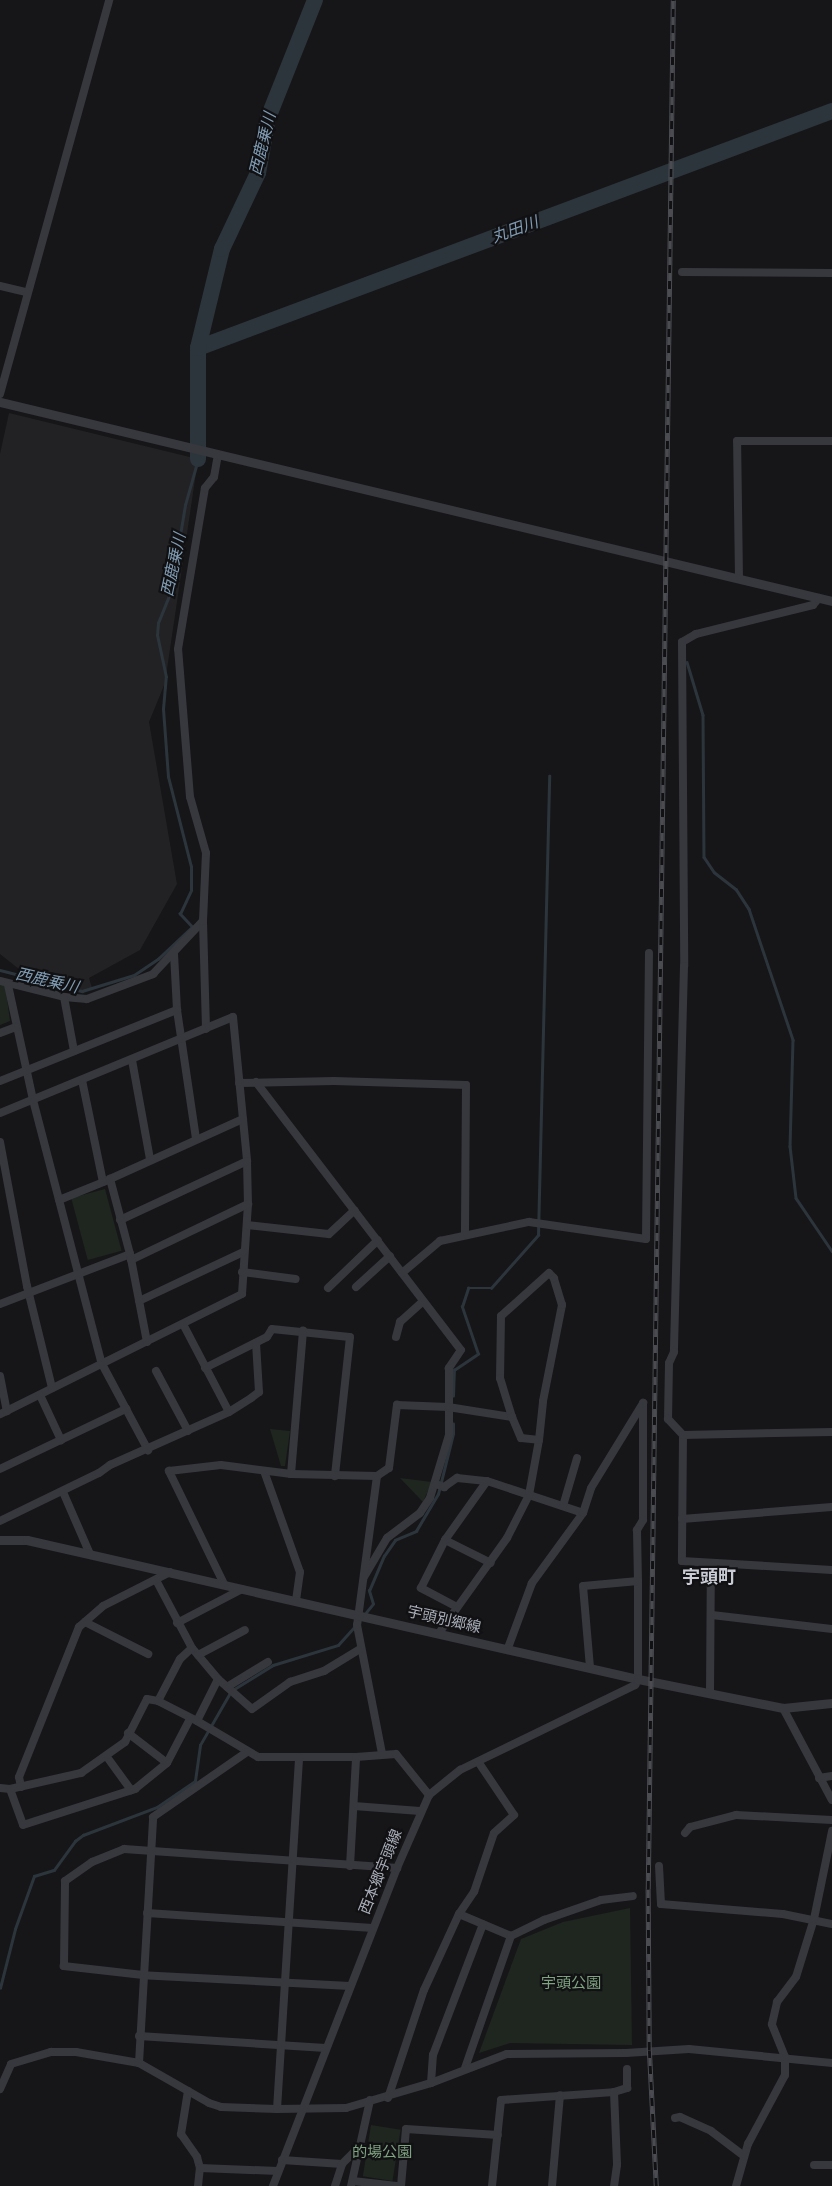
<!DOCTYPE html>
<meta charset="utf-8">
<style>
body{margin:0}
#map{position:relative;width:832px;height:2186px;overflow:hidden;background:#161618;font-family:"Varela Round","Noto Sans JP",sans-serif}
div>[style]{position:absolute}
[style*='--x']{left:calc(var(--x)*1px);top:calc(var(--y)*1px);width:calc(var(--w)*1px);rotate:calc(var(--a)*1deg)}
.built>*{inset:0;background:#222225}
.green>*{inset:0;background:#1e261f;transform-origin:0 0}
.stream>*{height:2.5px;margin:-1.25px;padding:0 1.25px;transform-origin:1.25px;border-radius:1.25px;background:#2c353c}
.river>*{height:16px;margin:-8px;padding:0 8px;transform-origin:8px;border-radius:8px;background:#2c353c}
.minor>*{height:8px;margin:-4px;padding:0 4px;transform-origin:4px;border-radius:4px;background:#37383d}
.tertiary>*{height:9px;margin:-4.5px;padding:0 4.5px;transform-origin:4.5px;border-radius:4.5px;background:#37383d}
.rail>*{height:4.5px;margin-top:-2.25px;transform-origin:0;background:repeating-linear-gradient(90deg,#111113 0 8px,#4a4c52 0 16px);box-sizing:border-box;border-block:1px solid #4a4c52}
span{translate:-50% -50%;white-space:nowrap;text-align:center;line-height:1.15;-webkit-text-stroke:4.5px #111113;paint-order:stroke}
.street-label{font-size:15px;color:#a8adb8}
.park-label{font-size:15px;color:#7fa381}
.water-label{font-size:16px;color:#7f9bb3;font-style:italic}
.quarter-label{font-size:18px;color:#c9ccd4;font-weight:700}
</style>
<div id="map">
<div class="built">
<div style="clip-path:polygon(9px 413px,198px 459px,165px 683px,149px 722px,177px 884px,140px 950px,89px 978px,92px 988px,82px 991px,34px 981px,0 954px,0 454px)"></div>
</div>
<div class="green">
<div style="clip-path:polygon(0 983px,5px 984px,10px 1021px,0 1025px)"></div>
<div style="left:105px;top:1189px;width:64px;height:35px;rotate:75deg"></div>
<div style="clip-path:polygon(270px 1429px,290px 1431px,285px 1466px,281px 1466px)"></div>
<div style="clip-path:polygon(400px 1478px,432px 1482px,423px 1502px)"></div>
<div style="clip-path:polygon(630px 1908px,632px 2045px,510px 2043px,479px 2053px,521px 1939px,563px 1922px)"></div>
<div style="left:371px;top:2125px;width:30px;height:52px;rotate:9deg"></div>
</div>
<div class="stream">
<div style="--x:687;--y:662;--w:55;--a:73.2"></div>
<div style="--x:703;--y:715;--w:142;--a:89.6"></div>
<div style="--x:704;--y:857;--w:18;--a:56"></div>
<div style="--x:714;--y:872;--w:28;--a:38"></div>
<div style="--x:736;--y:889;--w:24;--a:57"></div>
<div style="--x:749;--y:909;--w:138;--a:71.4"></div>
<div style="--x:793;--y:1040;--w:106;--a:91.6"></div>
<div style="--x:790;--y:1146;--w:52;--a:83.4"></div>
<div style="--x:796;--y:1198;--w:64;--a:55.8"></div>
<div style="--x:0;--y:970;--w:85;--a:14.4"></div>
<div style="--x:82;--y:991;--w:54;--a:-17.1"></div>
<div style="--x:134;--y:975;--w:29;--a:-34"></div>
<div style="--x:158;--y:959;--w:47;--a:-43.3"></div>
<div style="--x:192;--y:927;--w:18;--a:-133"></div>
<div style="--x:180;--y:914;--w:26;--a:-65"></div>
<div style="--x:191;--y:890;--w:23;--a:-90"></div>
<div style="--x:191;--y:867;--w:93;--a:-104.3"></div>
<div style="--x:168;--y:777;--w:68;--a:-94.2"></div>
<div style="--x:163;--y:709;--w:32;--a:-85"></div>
<div style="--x:166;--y:677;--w:43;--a:-102.1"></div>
<div style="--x:157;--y:635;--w:12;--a:-85"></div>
<div style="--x:158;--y:623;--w:31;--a:-68"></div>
<div style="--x:170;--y:594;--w:90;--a:-80.4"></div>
<div style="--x:185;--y:505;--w:48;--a:-74.2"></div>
<div style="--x:453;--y:1396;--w:26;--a:-88"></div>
<div style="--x:454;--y:1370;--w:29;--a:-34"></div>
<div style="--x:478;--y:1354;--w:50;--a:-108.8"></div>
<div style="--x:462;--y:1307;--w:20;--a:-72"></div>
<div style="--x:468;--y:1288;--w:23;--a:0"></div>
<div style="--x:491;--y:1288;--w:71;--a:-48.4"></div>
<div style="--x:538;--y:1235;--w:459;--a:-88.6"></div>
<div style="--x:364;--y:1615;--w:14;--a:-51"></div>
<div style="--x:373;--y:1604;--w:14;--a:-107"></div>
<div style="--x:369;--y:1591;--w:38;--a:-67"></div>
<div style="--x:384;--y:1556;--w:19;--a:-55"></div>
<div style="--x:395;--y:1540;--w:23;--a:-23"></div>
<div style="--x:416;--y:1531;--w:43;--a:-59.3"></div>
<div style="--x:438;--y:1494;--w:62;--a:-76"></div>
<div style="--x:453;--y:1434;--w:10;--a:-90"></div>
<div style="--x:0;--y:1988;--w:61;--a:-75.7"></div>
<div style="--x:15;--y:1929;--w:56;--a:-70.3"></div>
<div style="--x:34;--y:1876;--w:21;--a:-17"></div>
<div style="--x:54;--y:1870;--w:36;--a:-54"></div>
<div style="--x:75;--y:1841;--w:10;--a:-37"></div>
<div style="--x:83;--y:1835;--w:79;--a:-20.7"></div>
<div style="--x:157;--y:1807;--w:46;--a:-34.4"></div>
<div style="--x:195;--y:1781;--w:36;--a:-82"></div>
<div style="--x:200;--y:1745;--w:62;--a:-60.1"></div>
<div style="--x:231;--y:1691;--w:49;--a:-31.8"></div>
<div style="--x:273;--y:1665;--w:68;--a:-17.1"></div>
<div style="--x:338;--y:1645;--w:27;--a:-48"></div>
</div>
<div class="river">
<div style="--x:198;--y:348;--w:677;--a:-20.5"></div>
<div style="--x:198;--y:459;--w:111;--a:-90"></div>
<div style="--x:198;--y:348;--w:102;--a:-76.4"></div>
<div style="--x:222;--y:249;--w:84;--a:-64.7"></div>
<div style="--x:258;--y:173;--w:56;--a:-79.7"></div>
<div style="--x:268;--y:118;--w:127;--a:-68.3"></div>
</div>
<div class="minor">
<div style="--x:682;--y:272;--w:150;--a:0.4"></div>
<div style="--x:0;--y:286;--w:28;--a:13"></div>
<div style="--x:0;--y:394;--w:409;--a:-74.5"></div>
<div style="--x:739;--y:578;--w:137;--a:-90.8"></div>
<div style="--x:737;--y:441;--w:95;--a:0"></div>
<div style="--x:819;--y:598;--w:9;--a:131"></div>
<div style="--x:813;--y:605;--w:121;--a:166.1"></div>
<div style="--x:696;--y:634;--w:16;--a:150"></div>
<div style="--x:682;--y:642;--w:324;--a:89.6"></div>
<div style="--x:684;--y:966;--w:386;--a:91.5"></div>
<div style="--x:674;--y:1352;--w:12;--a:114"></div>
<div style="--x:669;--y:1363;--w:56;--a:91"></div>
<div style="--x:668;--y:1419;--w:22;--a:47"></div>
<div style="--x:683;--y:1435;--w:126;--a:90.5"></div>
<div style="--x:682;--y:1561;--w:150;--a:3.4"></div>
<div style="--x:174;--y:954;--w:56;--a:86.9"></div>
<div style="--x:177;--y:1010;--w:129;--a:81.6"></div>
<div style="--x:0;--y:981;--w:66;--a:14"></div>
<div style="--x:64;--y:997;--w:23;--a:5"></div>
<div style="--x:87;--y:999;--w:71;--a:-20.7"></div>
<div style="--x:153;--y:974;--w:71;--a:-46.7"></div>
<div style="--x:8;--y:985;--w:118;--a:77.7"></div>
<div style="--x:33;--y:1100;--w:273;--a:75.4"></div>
<div style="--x:102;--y:1364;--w:98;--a:61.9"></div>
<div style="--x:64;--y:997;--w:55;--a:79.5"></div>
<div style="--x:206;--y:1029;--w:108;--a:-91.6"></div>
<div style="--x:203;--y:921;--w:68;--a:-87.5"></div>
<div style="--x:206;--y:853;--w:58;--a:-105.9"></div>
<div style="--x:190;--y:797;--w:148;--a:-94.6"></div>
<div style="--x:178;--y:649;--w:163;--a:-80.5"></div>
<div style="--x:205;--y:488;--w:14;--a:-51"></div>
<div style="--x:214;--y:477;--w:23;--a:-80"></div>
<div style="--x:0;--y:1033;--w:17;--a:-21"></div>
<div style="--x:132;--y:1060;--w:101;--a:79.7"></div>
<div style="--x:82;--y:1080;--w:104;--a:78.4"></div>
<div style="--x:0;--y:1081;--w:191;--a:-21.9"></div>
<div style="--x:256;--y:1082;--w:337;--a:52.6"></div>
<div style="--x:461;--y:1350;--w:22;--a:124"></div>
<div style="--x:449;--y:1368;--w:67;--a:90"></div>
<div style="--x:449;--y:1435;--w:66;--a:106.8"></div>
<div style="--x:430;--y:1498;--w:18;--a:124"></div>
<div style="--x:420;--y:1513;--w:41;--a:142.9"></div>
<div style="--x:387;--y:1538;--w:45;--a:120.5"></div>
<div style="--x:239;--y:1083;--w:95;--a:-1.2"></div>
<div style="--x:334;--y:1081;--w:132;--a:1.7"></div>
<div style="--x:466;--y:1085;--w:150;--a:90.4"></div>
<div style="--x:0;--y:1113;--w:252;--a:-22.4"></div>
<div style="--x:233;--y:1017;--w:145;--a:84.4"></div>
<div style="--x:247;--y:1161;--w:43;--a:88.7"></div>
<div style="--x:248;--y:1204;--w:90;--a:93.8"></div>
<div style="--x:242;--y:1294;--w:270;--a:153.6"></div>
<div style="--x:0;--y:1142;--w:147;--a:79.4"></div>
<div style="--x:27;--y:1286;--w:105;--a:76.2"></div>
<div style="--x:59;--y:1200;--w:51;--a:-22"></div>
<div style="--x:120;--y:1220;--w:140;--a:-24.9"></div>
<div style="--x:247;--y:1225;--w:82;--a:6.3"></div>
<div style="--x:329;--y:1234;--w:35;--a:-43"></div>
<div style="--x:131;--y:1260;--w:130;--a:-25.6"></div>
<div style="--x:242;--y:1272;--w:54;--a:7.4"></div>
<div style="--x:402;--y:1273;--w:50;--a:-40.1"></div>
<div style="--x:440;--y:1241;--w:91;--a:-12.1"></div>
<div style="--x:529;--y:1222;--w:118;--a:8.3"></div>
<div style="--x:646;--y:1239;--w:286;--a:-89.4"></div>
<div style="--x:356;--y:1287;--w:46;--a:-42.4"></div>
<div style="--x:328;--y:1288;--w:69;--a:-43.8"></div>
<div style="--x:139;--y:1301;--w:115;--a:-25.2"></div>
<div style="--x:0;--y:1304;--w:139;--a:-21"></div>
<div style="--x:183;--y:1324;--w:99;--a:62.4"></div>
<div style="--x:396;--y:1337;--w:16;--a:-75"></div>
<div style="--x:400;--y:1322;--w:31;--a:-42"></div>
<div style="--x:147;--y:1342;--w:90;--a:-100.9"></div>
<div style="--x:130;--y:1254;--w:78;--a:-104.9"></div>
<div style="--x:110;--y:1179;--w:146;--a:-24.3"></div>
<div style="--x:205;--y:1368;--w:69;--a:-26.6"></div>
<div style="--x:267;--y:1337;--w:9;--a:-58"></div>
<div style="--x:272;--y:1329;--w:78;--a:5.9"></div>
<div style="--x:350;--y:1337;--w:140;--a:96.2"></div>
<div style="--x:156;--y:1371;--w:68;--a:61.9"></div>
<div style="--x:0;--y:1376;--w:36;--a:79"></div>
<div style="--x:40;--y:1395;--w:50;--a:65"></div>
<div style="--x:683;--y:1435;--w:149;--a:-1.2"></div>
<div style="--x:0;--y:1469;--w:140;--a:-25.5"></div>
<div style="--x:264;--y:1471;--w:107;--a:70.4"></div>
<div style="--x:300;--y:1572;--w:29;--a:98"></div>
<div style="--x:291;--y:1474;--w:144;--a:-85.2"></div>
<div style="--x:377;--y:1476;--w:150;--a:97.6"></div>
<div style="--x:357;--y:1625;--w:131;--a:79"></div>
<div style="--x:436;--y:1484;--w:9;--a:21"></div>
<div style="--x:444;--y:1487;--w:16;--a:-35"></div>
<div style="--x:457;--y:1478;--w:30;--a:6"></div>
<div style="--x:487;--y:1481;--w:101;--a:18.4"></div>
<div style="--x:583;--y:1513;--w:87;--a:126.1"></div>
<div style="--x:532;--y:1583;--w:69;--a:110.3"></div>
<div style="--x:63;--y:1492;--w:68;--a:66.5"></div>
<div style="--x:563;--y:1506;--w:50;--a:-73.7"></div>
<div style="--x:583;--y:1513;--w:26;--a:-72"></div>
<div style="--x:591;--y:1488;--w:100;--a:-58.5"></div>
<div style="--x:643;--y:1403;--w:117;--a:90"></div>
<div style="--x:643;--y:1520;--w:12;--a:121"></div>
<div style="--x:637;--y:1530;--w:51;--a:88.9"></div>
<div style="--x:682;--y:1519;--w:150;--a:-4.6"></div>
<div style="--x:0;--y:1521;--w:110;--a:-25.9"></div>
<div style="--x:99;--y:1473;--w:14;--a:-36"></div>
<div style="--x:110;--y:1465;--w:130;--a:-24"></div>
<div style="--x:229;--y:1412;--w:26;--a:-32"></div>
<div style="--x:251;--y:1398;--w:10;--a:-37"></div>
<div style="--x:259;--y:1392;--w:49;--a:-93.5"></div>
<div style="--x:445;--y:1540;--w:51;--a:26.6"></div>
<div style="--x:156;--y:1580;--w:77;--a:62.1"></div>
<div style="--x:192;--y:1648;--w:40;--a:50"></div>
<div style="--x:218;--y:1679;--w:45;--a:41.4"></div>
<div style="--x:252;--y:1709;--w:47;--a:-35.4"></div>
<div style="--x:290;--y:1682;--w:36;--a:-18"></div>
<div style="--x:324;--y:1671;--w:42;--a:-31.4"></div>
<div style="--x:224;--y:1584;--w:126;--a:-116"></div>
<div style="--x:169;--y:1471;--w:52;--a:-6.6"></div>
<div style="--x:221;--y:1465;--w:71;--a:7.3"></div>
<div style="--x:291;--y:1474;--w:86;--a:1.3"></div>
<div style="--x:377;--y:1476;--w:14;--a:-34"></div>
<div style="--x:389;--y:1468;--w:64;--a:-82.8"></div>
<div style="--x:397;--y:1405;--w:51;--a:2.2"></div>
<div style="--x:448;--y:1407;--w:65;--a:8.9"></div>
<div style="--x:457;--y:1607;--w:41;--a:-152.2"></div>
<div style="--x:421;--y:1588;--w:54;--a:-63.4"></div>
<div style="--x:445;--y:1540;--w:72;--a:-54.6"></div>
<div style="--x:712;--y:1615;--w:121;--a:6.7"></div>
<div style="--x:85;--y:1622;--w:71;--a:26.9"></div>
<div style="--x:177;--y:1623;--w:73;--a:-27.6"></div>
<div style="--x:439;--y:1633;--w:117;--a:-54.4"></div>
<div style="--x:507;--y:1538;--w:48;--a:-62.9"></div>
<div style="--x:529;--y:1495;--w:56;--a:-79.7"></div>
<div style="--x:539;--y:1440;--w:39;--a:-84"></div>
<div style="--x:543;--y:1401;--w:98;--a:-78.8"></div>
<div style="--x:562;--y:1305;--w:28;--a:-107"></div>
<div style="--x:554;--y:1278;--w:7;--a:-135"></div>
<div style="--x:549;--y:1273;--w:64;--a:138.1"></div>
<div style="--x:501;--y:1316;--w:62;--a:90.9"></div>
<div style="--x:500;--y:1378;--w:41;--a:72.9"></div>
<div style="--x:512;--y:1417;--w:23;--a:67"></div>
<div style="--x:521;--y:1438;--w:18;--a:6"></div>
<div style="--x:198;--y:1655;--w:53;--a:-28"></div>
<div style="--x:227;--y:1687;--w:48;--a:-31.4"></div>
<div style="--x:710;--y:1693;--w:129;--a:-89.6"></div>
<div style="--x:158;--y:1701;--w:47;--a:-62.4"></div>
<div style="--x:180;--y:1659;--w:16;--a:-43"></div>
<div style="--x:783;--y:1708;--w:104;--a:62"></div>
<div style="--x:197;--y:1721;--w:47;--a:-63.4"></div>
<div style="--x:128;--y:1733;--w:49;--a:37.6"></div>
<div style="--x:107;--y:1757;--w:41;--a:54"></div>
<div style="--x:819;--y:1778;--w:13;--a:-9"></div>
<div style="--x:21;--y:1787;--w:10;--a:-101"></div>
<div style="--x:19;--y:1777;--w:162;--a:-68.2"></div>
<div style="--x:79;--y:1627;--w:32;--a:-41"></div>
<div style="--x:103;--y:1606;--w:75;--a:-26.9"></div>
<div style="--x:0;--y:1788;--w:10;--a:6"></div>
<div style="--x:10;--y:1789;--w:73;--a:-12.7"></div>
<div style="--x:81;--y:1773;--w:54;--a:-35.2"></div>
<div style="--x:125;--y:1742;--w:48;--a:-62.9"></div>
<div style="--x:147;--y:1699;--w:11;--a:10"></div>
<div style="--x:158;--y:1701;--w:44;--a:27.1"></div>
<div style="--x:197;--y:1721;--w:71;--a:30.5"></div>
<div style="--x:258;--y:1757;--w:98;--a:0"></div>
<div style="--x:356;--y:1757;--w:40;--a:-4.3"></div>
<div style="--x:396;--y:1754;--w:53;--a:51.2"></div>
<div style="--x:10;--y:1789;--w:38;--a:70"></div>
<div style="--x:23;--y:1825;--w:118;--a:-17.8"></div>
<div style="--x:135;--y:1789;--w:41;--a:-39.1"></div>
<div style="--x:167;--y:1763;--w:50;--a:-62.4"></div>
<div style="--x:354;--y:1806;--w:66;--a:4.3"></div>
<div style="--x:685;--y:1833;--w:8;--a:-50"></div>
<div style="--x:690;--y:1827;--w:48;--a:-14.6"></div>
<div style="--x:736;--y:1815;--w:96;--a:3"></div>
<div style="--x:350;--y:1866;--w:109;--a:-86.8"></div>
<div style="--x:659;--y:1866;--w:38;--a:87"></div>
<div style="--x:661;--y:1904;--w:122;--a:4.7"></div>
<div style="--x:783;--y:1914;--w:50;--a:11.5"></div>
<div style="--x:147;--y:1913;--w:226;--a:3.8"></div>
<div style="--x:459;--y:1914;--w:56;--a:22.9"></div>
<div style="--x:511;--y:1936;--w:37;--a:-26"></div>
<div style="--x:544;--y:1920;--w:60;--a:-19.3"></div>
<div style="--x:601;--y:1900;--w:32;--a:-7"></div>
<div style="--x:350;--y:1986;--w:207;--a:-177"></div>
<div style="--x:143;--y:1975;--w:80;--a:-173.5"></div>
<div style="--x:64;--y:1966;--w:85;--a:-89.3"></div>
<div style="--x:65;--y:1881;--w:33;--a:-35"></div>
<div style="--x:92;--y:1862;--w:35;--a:-22"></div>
<div style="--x:124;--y:1849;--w:274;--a:4"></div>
<div style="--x:139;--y:2036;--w:187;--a:3.7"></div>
<div style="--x:139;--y:2063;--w:246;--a:-86.7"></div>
<div style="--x:153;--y:1817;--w:114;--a:-34.7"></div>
<div style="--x:465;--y:2068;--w:140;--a:-70.8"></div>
<div style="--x:431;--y:2083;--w:28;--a:-86"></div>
<div style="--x:433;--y:2055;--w:140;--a:-69.1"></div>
<div style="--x:0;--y:2089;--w:27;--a:-66"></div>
<div style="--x:11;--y:2064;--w:42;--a:-16.7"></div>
<div style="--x:51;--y:2052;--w:25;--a:0"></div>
<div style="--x:76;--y:2052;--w:64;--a:9.9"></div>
<div style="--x:139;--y:2063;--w:81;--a:29.7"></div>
<div style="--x:209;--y:2103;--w:13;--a:18"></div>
<div style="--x:221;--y:2107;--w:56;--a:2"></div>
<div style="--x:277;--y:2109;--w:69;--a:-0.8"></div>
<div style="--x:346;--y:2108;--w:89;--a:-16.4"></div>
<div style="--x:431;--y:2083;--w:81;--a:-20.9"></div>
<div style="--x:507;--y:2054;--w:119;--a:-0.5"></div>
<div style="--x:626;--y:2053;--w:63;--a:-3.6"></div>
<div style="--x:689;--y:2049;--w:144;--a:5.6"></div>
<div style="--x:188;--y:2091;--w:44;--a:99.2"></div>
<div style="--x:181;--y:2134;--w:28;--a:55"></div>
<div style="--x:197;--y:2157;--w:11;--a:75"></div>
<div style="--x:614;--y:2092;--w:14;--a:-17"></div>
<div style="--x:627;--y:2088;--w:19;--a:-90"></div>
<div style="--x:388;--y:2098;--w:114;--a:-71.6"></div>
<div style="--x:424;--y:1990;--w:84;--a:-65.3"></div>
<div style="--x:459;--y:1914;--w:27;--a:-56"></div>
<div style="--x:474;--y:1892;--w:62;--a:-71.3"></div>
<div style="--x:494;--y:1833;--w:27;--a:-42"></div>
<div style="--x:514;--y:1815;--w:63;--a:-123.9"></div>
<div style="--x:277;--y:2109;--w:352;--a:-86.4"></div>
<div style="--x:675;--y:2118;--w:5;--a:-11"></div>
<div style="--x:680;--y:2117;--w:34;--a:24"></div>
<div style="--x:711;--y:2131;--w:41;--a:37.1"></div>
<div style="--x:282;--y:2160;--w:60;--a:3.8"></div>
<div style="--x:342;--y:2164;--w:27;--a:-45"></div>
<div style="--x:814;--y:2165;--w:18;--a:0"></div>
<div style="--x:353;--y:2181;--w:44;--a:6.5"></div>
<div style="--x:198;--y:2186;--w:18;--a:-84"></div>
<div style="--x:200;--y:2168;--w:78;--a:2.2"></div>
<div style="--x:273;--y:2186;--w:341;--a:-68.7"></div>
<div style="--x:397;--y:1868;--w:80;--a:-66.3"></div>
<div style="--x:429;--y:1795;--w:40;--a:-39"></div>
<div style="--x:460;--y:1770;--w:195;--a:-25.9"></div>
<div style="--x:635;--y:1685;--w:7;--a:-63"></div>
<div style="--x:638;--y:1679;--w:98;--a:-90"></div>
<div style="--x:638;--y:1581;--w:55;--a:174.8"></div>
<div style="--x:583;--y:1586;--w:82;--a:85.1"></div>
<div style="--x:335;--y:2186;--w:23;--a:-72"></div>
<div style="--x:351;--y:2186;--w:88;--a:-77.5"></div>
<div style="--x:401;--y:2186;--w:57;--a:-85"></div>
<div style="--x:406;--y:2129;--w:92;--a:3.7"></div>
<div style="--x:492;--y:2186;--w:86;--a:-84"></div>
<div style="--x:501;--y:2100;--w:113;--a:-4"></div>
<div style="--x:614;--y:2092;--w:73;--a:87.6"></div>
<div style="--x:617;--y:2165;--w:21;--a:98"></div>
<div style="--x:552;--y:2186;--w:91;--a:-85"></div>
<div style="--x:736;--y:2186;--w:44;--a:-74.1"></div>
<div style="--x:748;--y:2144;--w:78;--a:-61.8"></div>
<div style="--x:785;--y:2075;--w:18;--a:-90"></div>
<div style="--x:785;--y:2057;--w:35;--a:-112"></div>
<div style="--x:772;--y:2024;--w:23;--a:-77"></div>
<div style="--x:777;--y:2002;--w:31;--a:-53"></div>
<div style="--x:796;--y:1977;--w:61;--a:-72.8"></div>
<div style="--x:814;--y:1919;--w:90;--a:-78.4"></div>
</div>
<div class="tertiary">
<div style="--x:0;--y:402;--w:855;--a:13.45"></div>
<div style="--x:0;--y:1540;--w:27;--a:0"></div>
<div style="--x:27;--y:1540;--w:627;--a:12.82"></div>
<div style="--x:638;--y:1679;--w:148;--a:11.3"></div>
<div style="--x:783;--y:1708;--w:49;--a:-5.8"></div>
</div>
<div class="rail">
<div style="--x:656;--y:2186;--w:136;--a:-92.9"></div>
<div style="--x:649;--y:2050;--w:161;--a:-90.4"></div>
<div style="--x:648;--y:1889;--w:1889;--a:-89.24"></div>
</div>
<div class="street-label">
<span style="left:444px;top:1620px;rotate:13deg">宇頭別郷線</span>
<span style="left:381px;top:1872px;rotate:-68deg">西本郷宇頭線</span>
</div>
<div class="park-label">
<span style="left:571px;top:1984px">宇頭公園</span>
<span style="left:382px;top:2153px">的場公園</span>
</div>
<div class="water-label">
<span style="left:263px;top:144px;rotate:-76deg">西鹿乗川</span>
<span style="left:515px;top:230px;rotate:-20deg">丸田川</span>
<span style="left:174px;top:565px;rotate:-78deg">西鹿乗川</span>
<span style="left:47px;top:981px;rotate:13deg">西鹿乗川</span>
</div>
<div class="quarter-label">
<span style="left:709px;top:1577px">宇頭町</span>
</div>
</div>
